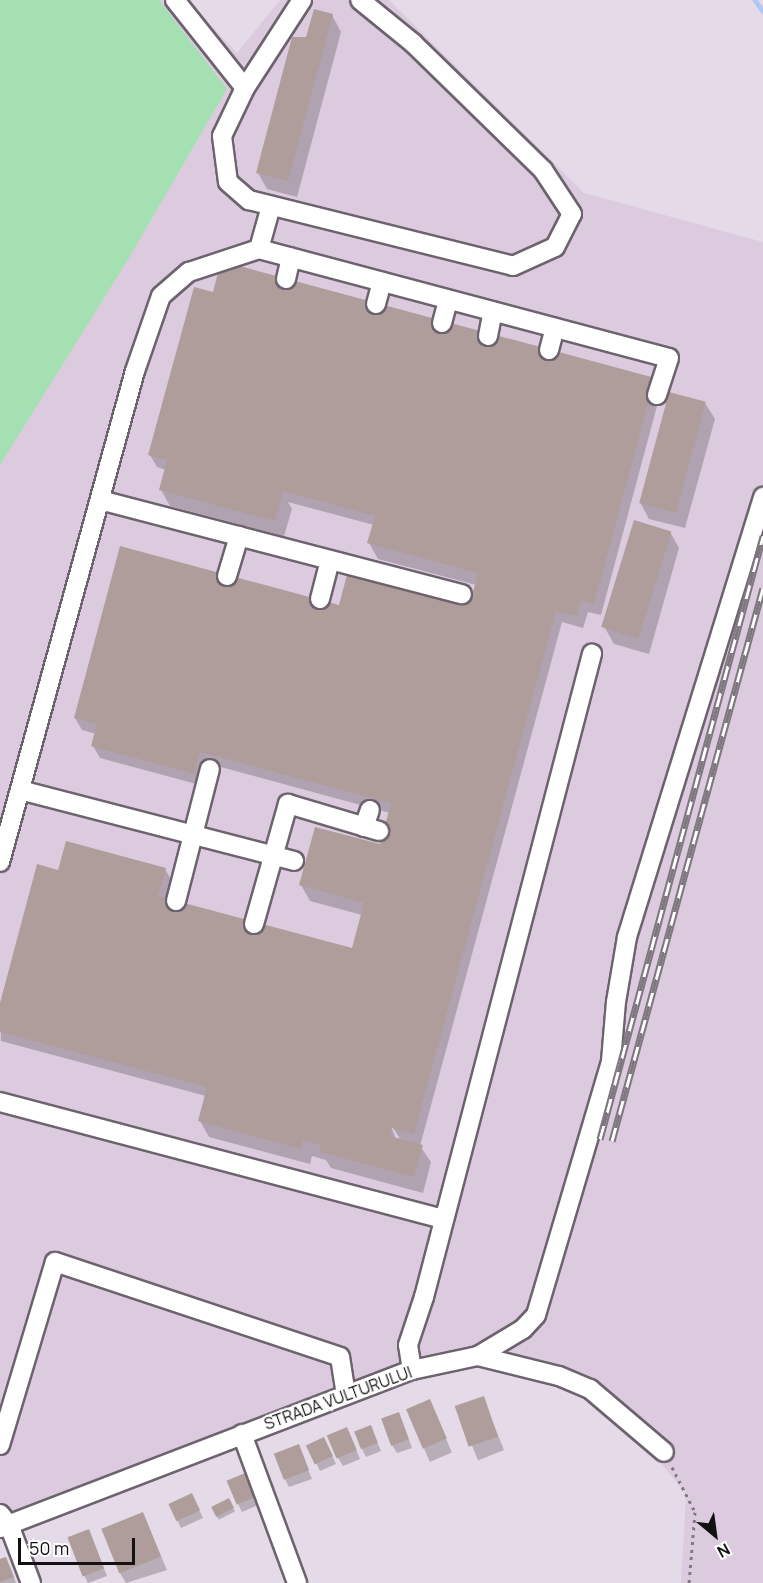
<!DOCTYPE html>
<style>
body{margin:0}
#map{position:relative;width:763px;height:1583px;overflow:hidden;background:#e5dae7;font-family:Manrope,sans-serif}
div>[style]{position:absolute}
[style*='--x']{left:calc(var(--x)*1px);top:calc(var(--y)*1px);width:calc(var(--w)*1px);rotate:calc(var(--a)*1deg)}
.built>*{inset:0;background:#dccbde}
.green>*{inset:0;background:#a4e0b2}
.shadow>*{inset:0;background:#0003;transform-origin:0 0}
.stream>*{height:4.5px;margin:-2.25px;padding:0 2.25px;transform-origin:2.25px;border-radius:2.25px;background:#b0c7f2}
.building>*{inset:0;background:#af9d9b;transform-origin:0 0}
.path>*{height:3px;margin-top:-1.5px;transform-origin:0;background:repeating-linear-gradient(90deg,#807982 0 3px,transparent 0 7.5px)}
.roads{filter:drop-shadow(2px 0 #6d636e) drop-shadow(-2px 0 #6d636e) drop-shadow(0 2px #6d636e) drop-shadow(0 -2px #6d636e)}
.minor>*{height:18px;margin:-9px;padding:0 9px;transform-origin:9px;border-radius:9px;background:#fff}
.rail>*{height:7px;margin-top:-3.5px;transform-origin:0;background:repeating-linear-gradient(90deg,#fff 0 14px,#7e777f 0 28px);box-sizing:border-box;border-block:2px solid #7e777f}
span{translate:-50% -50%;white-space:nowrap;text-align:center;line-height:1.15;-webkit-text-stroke:4.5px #fff;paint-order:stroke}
.street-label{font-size:16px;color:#141115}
.north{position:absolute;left:685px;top:1505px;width:60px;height:60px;-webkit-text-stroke:4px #fff;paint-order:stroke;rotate:151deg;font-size:16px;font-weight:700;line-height:24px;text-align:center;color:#141115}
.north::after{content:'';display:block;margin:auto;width:21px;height:27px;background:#141115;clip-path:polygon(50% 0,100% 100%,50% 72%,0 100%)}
.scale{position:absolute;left:18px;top:1538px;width:117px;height:27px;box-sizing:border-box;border:3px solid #141115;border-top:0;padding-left:8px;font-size:18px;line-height:21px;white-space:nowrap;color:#141115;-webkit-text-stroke:4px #fff;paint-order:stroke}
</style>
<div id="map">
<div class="built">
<div style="clip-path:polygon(0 0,187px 0,237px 53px,280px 0,389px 0,584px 193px,763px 242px,763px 1583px,681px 1583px,686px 1495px,601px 1385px,478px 1346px,0 1527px)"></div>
</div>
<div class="green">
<div style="clip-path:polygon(0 0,159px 0,227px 89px,127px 261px,0 465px)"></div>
</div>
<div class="shadow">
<div style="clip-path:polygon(332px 15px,341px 32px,297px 197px,267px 189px,258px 173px,307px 38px)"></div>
<div style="clip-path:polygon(evenodd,661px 391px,601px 615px,588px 612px,583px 628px,562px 622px,420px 1146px,431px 1162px,423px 1193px,331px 1168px,326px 1160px,312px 1156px,310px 1164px,209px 1137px,200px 1121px,206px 1096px,1px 1041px,0 1008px,60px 872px,165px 869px,172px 881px,167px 900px,353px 950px,362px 915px,310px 901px,301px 885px,381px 846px,390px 813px,206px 763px,200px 785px,100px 758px,93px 746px,96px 734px,82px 730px,75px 718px,471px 605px,476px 585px,378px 559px,369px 543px,374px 525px,288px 502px,292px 509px,284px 536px,170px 506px,161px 490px,166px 470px,157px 467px,150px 455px,661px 391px,389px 1121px,400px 1139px,396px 1139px,389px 1121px)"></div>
<div style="clip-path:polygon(705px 403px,715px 419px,685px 528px,649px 519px,640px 502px)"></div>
<div style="clip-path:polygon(670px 532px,679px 548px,649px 654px,614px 644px,605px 628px)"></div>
<div style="left:483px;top:1398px;width:56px;height:28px;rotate:68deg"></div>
<div style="left:430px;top:1401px;width:56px;height:24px;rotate:67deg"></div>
<div style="clip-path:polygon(399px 1414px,412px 1448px,397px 1453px,392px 1445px)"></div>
<div style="clip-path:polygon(374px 1435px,381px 1451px,366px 1457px,362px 1449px)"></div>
<div style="clip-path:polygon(351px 1437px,360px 1459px,343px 1466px,338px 1458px)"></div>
<div style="clip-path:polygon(308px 1445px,328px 1446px,336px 1464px,320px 1471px)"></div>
<div style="clip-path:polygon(298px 1446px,312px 1479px,289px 1487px,285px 1479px)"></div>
<div style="clip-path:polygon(245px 1475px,258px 1505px,242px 1512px,238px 1504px)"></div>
<div style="left:229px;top:1500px;width:13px;height:18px;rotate:63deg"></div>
<div style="clip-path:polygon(196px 1503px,203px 1518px,181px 1528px,170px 1505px)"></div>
<div style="clip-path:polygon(143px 1513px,167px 1570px,126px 1583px,120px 1573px)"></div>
<div style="clip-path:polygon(89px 1531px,107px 1576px,88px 1583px,84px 1575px)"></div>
<div style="clip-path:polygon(0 1561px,10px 1567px,16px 1583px,0 1583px)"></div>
</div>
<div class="stream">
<div style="--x:755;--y:0;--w:14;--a:54"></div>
</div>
<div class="building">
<div style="clip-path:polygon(314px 9px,333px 14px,288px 181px,256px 173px,292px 37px,306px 37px)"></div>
<div style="clip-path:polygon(221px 261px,655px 378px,594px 604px,581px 600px,577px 616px,556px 611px,414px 1134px,392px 1128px,390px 1136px,423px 1145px,414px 1177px,320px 1152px,321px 1145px,303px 1140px,301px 1149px,198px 1121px,207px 1087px,0 1032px,0 1003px,37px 864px,58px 870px,66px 841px,166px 868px,158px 896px,352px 948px,364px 903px,299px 885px,315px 827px,380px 844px,391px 803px,200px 752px,194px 774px,91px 746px,97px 724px,74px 718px,120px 546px,339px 605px,348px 571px,470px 603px,478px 573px,367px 543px,375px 516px,283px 491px,275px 521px,159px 490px,167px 460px,148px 455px,194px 287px,213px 292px)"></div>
<div style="left:669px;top:392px;width:38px;height:115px;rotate:15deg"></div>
<div style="left:634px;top:520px;width:39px;height:112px;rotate:17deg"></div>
<div style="left:484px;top:1396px;width:43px;height:31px;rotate:71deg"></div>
<div style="left:430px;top:1399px;width:43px;height:26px;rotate:67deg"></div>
<div style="left:399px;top:1412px;width:29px;height:19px;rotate:70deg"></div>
<div style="left:371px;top:1425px;width:19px;height:18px;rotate:69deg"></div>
<div style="left:347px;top:1427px;width:25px;height:22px;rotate:67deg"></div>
<div style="left:324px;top:1437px;width:21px;height:20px;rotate:65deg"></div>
<div style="left:299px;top:1444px;width:28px;height:27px;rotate:69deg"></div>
<div style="left:245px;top:1473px;width:26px;height:20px;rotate:67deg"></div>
<div style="left:192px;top:1493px;width:19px;height:26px;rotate:65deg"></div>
<div style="left:229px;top:1498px;width:11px;height:20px;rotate:63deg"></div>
<div style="left:143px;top:1512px;width:48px;height:45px;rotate:68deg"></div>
<div style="left:89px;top:1529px;width:42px;height:23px;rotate:69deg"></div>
<div style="clip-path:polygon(6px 1557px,14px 1577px,0 1582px,0 1559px)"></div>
</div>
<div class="path">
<div style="--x:672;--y:1467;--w:51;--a:62.9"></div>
<div style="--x:695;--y:1512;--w:71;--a:94.8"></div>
</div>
<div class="roads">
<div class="minor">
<div style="--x:175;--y:0;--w:112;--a:51.5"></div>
<div style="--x:302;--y:0;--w:105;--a:122.9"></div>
<div style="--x:245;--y:88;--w:53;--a:115.6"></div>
<div style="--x:222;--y:136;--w:46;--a:82.6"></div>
<div style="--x:228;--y:182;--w:28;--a:41"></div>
<div style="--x:249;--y:200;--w:272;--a:14"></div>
<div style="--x:513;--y:266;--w:46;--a:-24.3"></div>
<div style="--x:555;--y:247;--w:37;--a:-63"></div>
<div style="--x:572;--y:214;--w:53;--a:-123.4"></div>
<div style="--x:543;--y:170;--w:182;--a:-135.7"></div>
<div style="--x:413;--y:43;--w:68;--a:-140.9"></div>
<div style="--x:259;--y:249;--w:424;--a:14.9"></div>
<div style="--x:669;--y:358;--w:39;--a:108"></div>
<div style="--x:286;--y:279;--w:22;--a:-77"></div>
<div style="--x:376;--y:304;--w:23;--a:-75"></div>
<div style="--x:442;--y:323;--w:24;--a:-75"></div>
<div style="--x:488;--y:336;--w:25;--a:-79"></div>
<div style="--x:549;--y:350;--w:23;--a:-75"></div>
<div style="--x:100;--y:500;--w:374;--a:14.6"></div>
<div style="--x:227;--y:576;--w:42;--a:-73.3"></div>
<div style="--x:320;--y:599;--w:40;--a:-75.6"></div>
<div style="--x:20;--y:790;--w:283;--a:14.5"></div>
<div style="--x:364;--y:827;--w:18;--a:-71"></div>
<div style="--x:0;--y:862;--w:509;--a:-74.63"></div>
<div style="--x:135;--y:371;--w:79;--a:-70.9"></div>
<div style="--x:161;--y:296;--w:37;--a:-41"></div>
<div style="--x:189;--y:272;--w:74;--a:-18.2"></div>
<div style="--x:259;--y:249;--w:45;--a:-74.4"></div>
<div style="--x:176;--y:901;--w:136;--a:-75.6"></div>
<div style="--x:254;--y:924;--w:125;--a:-74.2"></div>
<div style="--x:288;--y:804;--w:95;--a:16.5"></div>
<div style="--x:0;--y:1102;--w:459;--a:14.8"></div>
<div style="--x:478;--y:1356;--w:52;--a:-31"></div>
<div style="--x:523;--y:1329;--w:19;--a:-47"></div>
<div style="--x:536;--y:1315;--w:265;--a:-73.5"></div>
<div style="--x:611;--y:1061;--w:59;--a:-85.2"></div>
<div style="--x:616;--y:1002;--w:66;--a:-80.4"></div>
<div style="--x:627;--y:937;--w:461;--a:-72.8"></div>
<div style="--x:412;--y:1370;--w:25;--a:-99"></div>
<div style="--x:408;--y:1345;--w:51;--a:-71.6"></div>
<div style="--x:424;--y:1297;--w:665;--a:-75.36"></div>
<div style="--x:242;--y:1434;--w:159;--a:69.7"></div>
<div style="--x:0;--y:1445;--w:191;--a:-73.3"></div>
<div style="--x:55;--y:1262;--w:300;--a:18.4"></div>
<div style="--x:340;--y:1357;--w:37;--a:81"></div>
<div style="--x:0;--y:1514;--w:14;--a:51"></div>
<div style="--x:9;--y:1525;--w:62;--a:69.2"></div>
<div style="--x:0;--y:1528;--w:441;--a:-21"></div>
<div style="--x:412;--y:1370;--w:67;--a:-12"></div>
<div style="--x:478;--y:1356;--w:83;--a:13.9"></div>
<div style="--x:559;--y:1376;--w:34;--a:23"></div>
<div style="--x:590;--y:1389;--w:97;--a:40.4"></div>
</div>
</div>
<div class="rail">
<div style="--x:600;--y:1139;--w:625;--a:-74.87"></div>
<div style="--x:612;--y:1141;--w:573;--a:-74.73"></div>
</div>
<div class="street-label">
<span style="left:338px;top:1398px;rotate:-20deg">STRADA VULTURULUI</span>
</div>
<div class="north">N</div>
<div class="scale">50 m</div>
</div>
